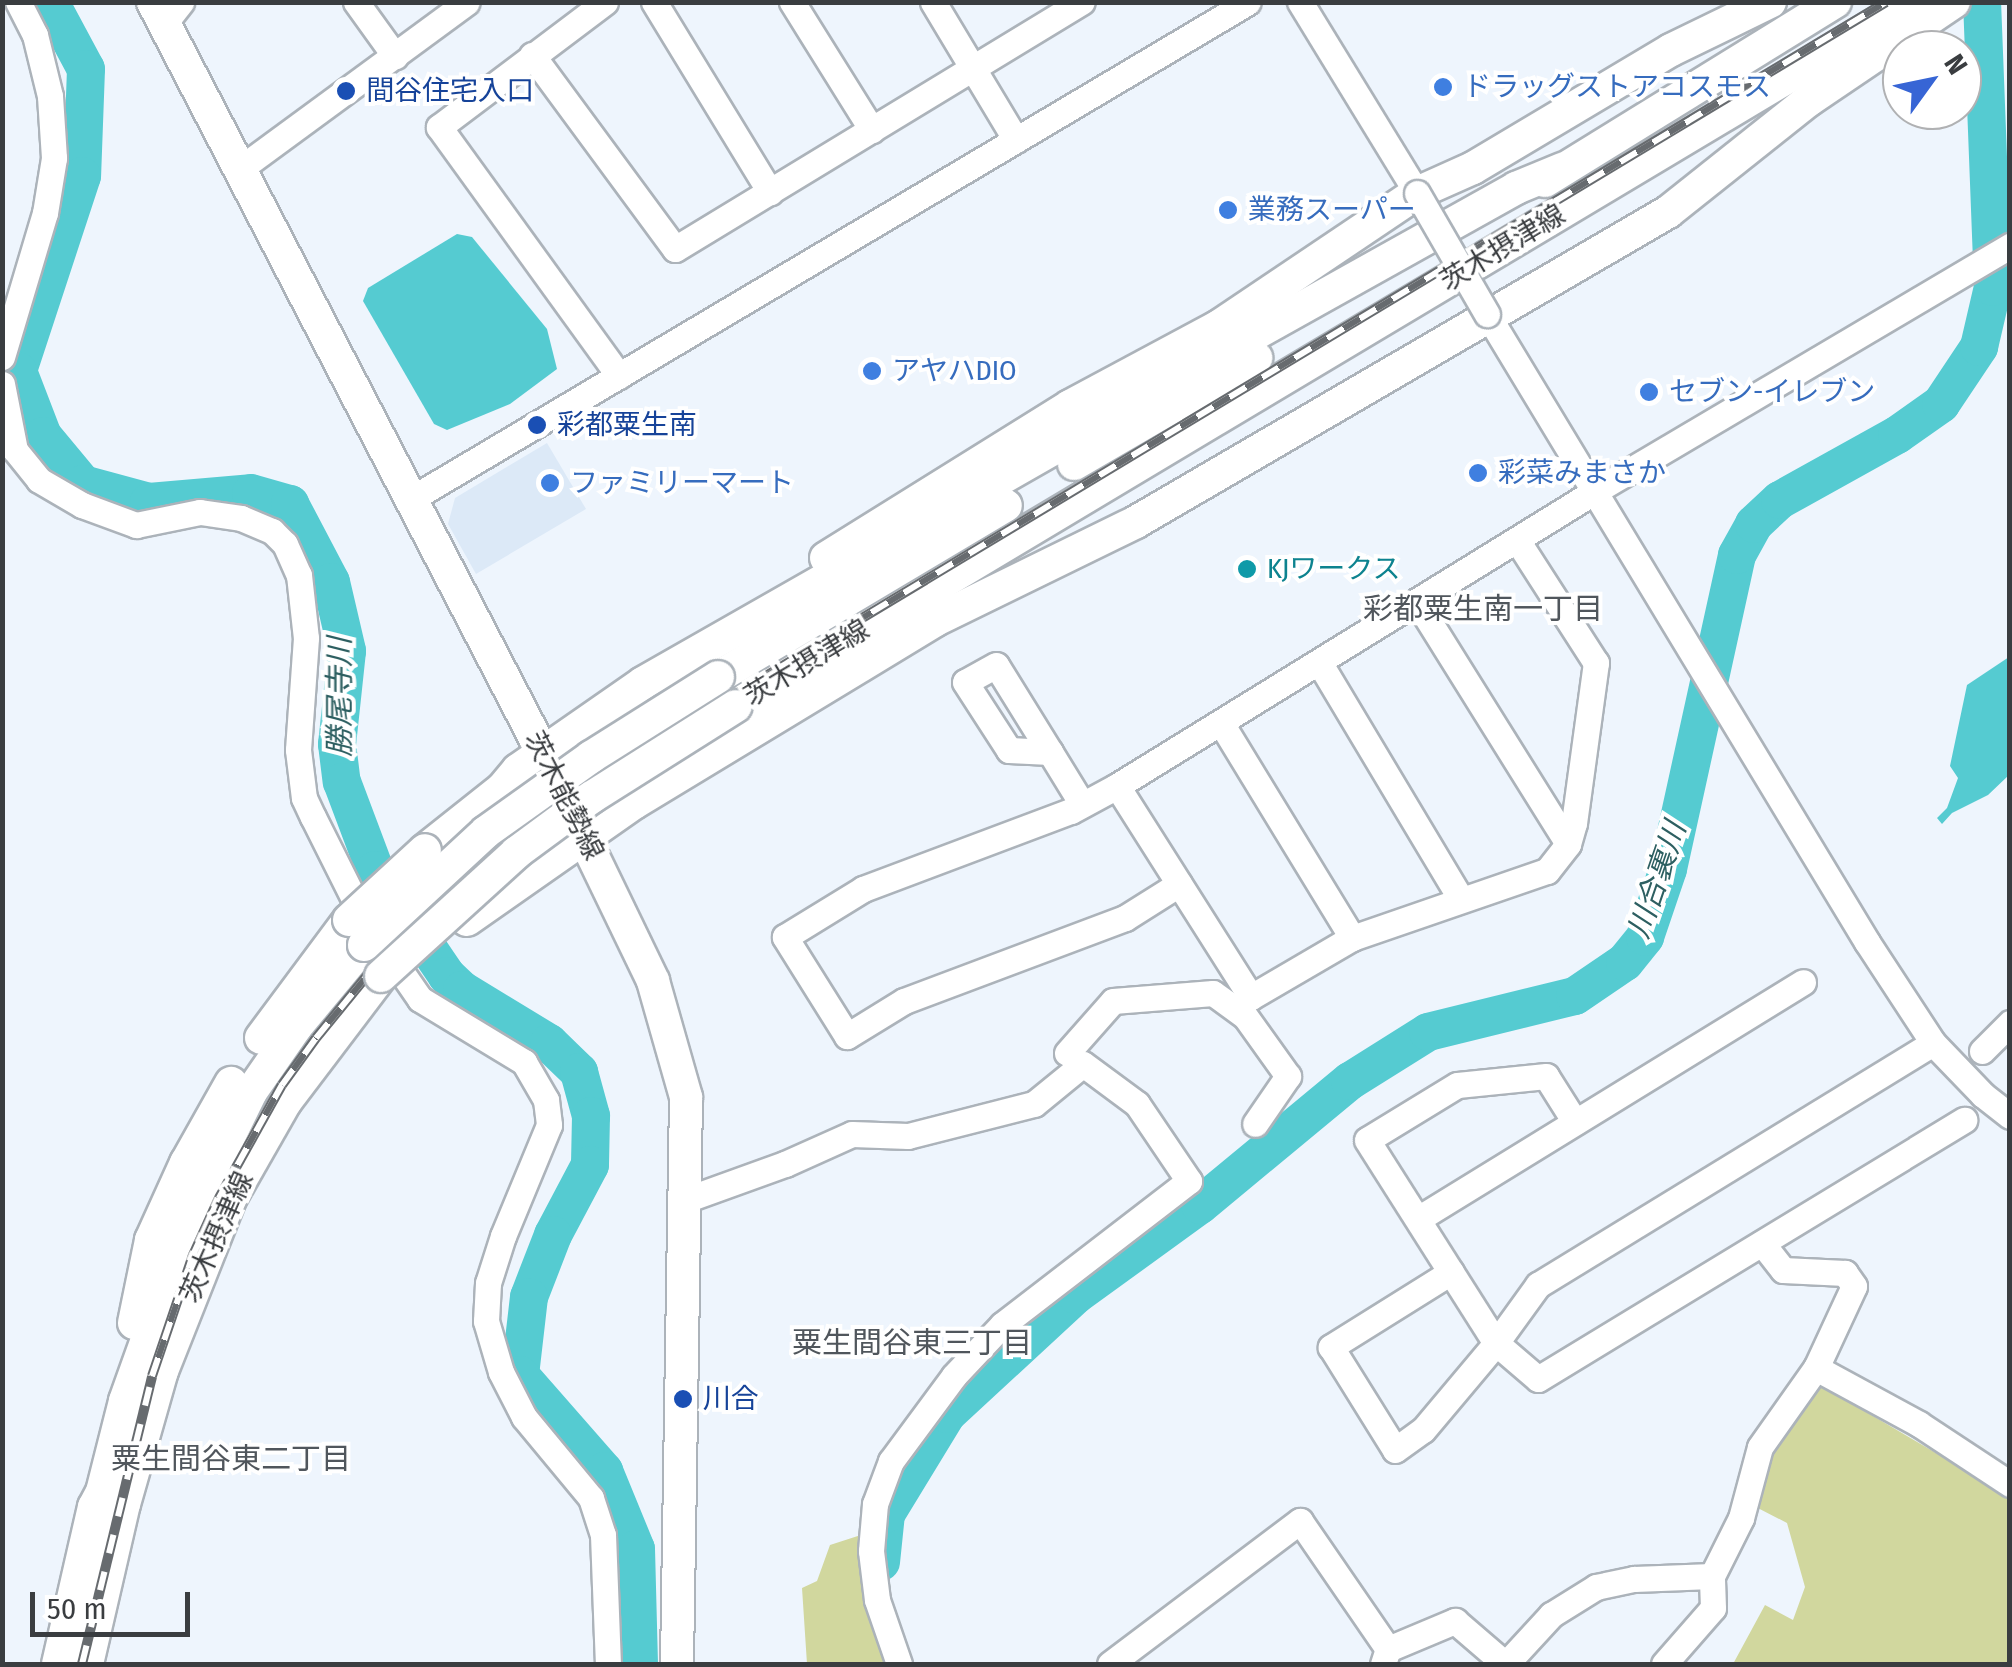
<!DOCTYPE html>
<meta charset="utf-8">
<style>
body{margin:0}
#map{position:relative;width:2012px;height:1667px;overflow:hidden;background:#eef5fd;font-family:"Fira Sans Condensed","Noto Sans JP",sans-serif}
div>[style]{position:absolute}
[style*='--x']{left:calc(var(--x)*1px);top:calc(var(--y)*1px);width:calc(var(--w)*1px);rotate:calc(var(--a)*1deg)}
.built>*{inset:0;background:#dce9f7}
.green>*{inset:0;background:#d1d79e}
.water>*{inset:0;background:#55cbd1}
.river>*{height:38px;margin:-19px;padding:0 19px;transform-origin:19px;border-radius:19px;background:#55cbd1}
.roads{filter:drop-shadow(2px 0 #acb3ba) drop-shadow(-2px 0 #acb3ba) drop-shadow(0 2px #acb3ba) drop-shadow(0 -2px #acb3ba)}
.minor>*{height:25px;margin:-12.5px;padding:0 12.5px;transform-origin:12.5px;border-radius:12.5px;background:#fff}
.major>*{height:32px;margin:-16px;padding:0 16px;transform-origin:16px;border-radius:16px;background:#fff}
.rail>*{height:10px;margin-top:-5px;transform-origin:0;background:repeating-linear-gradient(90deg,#fff 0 19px,#676b6f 0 38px);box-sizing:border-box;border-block:2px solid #676b6f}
.bridges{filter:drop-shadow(2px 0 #acb3ba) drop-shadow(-2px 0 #acb3ba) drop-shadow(0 2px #acb3ba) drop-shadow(0 -2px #acb3ba)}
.minor-bridge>*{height:25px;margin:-12.5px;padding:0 12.5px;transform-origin:12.5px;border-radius:12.5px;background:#fff}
.major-bridge>*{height:32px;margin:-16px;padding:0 16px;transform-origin:16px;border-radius:16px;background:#fff}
.dots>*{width:28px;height:28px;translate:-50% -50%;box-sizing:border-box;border:5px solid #fff;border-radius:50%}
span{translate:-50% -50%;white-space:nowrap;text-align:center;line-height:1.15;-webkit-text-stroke:8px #fff;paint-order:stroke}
.shop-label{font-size:28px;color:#366cbe}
.left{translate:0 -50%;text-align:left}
.transit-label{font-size:28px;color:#164399}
.street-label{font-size:28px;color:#3a3d40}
.culture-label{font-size:28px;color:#0d838f}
.neighbourhood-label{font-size:30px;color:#50565c}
.water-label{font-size:30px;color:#2d5f61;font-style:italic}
.frame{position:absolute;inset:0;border:5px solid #3a3d40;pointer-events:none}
.north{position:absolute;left:1882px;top:30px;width:100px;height:100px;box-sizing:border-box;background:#fff;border:2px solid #b0b1b3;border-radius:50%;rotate:57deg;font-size:28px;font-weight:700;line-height:40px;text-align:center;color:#3a3d40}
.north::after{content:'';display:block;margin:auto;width:35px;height:45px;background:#3765d5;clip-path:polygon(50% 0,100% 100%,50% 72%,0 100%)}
.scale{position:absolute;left:30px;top:1592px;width:160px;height:45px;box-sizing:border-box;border:5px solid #3a3d40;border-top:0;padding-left:12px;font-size:30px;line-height:35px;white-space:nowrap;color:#3a3d40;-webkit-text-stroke:8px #fff;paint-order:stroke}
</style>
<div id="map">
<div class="built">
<div style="clip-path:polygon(547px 443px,586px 509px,476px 574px,448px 524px,455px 498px)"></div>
</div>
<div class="green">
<div style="clip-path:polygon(1817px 1383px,2009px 1496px,2009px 1664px,1733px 1664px,1765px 1605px,1793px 1620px,1805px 1587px,1787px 1523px,1752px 1505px,1764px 1452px)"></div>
<div style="clip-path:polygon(864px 1534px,890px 1664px,807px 1664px,802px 1588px,817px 1581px,830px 1545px)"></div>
</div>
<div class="water">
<div style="clip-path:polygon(457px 234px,472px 237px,547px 329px,557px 369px,510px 404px,447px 430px,434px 424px,363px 301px,368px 288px)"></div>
<div style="clip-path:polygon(2009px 657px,2009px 775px,1988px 795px,1952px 813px,1942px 824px,1937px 818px,1947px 808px,1958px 778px,1950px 766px,1967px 685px)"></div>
</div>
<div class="river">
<div style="--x:50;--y:2;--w:76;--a:61.8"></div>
<div style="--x:86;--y:69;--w:107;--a:92.1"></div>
<div style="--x:82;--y:176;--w:205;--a:108.2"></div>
<div style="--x:18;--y:371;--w:70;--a:69"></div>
<div style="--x:43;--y:436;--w:62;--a:50.2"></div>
<div style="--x:83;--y:484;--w:68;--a:15.3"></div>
<div style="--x:149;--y:502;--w:102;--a:-5"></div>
<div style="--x:251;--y:493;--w:41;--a:15.8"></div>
<div style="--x:290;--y:504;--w:88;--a:62.3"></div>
<div style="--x:331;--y:582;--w:71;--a:76.9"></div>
<div style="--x:347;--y:651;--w:94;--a:96.1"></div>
<div style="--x:337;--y:744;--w:38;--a:83"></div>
<div style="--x:342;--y:782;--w:94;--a:69.4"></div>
<div style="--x:375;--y:870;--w:128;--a:55.8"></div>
<div style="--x:447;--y:976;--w:21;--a:43"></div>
<div style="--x:462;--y:990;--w:102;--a:31.3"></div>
<div style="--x:549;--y:1043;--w:42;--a:44"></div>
<div style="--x:579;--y:1072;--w:46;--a:74.7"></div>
<div style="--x:591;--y:1116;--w:49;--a:91.2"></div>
<div style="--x:590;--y:1165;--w:79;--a:117.9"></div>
<div style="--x:553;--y:1235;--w:66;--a:111.2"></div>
<div style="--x:529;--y:1297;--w:79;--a:96.6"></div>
<div style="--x:520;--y:1375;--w:128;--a:48.8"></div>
<div style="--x:604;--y:1471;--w:84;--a:67.7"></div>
<div style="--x:636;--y:1549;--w:115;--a:88.5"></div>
<div style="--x:881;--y:1562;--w:48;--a:-84.1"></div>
<div style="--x:886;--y:1514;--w:117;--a:-58.6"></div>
<div style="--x:947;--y:1414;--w:176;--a:-42.7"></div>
<div style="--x:1076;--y:1295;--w:153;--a:-36"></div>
<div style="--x:1200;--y:1205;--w:195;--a:-39.6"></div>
<div style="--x:1350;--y:1081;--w:92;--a:-32.1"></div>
<div style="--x:1428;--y:1032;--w:151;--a:-13.8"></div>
<div style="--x:1575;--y:996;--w:60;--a:-34.2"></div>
<div style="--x:1625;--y:962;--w:32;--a:-51"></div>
<div style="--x:1645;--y:937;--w:72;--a:-71.3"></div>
<div style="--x:1668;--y:869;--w:321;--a:-77.6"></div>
<div style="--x:1737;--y:555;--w:35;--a:-61"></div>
<div style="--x:1754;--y:524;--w:35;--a:-43"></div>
<div style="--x:1780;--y:500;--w:134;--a:-29.1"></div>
<div style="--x:1897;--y:435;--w:54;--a:-35.2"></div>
<div style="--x:1941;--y:404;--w:69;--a:-56.3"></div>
<div style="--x:1979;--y:347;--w:62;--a:-76.9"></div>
<div style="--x:1993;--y:287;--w:285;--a:-92.2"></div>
</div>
<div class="roads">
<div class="minor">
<div style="--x:356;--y:2;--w:67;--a:54.2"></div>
<div style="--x:605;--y:2;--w:208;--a:143"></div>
<div style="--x:439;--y:127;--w:307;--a:54.1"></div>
<div style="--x:654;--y:2;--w:223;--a:58.6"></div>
<div style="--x:792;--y:2;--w:151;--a:58"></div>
<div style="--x:933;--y:2;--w:161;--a:59"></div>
<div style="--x:1300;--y:2;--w:224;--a:58.5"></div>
<div style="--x:164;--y:24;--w:28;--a:-52"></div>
<div style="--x:532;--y:55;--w:241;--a:53.6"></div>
<div style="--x:675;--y:249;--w:476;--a:-31.3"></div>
<div style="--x:241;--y:168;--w:280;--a:-36.3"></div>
<div style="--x:1487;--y:314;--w:734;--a:58.82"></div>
<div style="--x:1867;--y:942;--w:121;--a:56.8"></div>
<div style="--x:1933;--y:1043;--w:72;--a:46.1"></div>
<div style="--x:1983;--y:1095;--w:34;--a:38"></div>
<div style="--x:2;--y:357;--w:150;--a:-73.4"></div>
<div style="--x:45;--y:213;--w:56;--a:-80.7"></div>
<div style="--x:54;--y:158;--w:62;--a:-93.7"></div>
<div style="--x:50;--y:96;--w:63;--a:-103.8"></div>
<div style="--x:35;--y:35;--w:37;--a:-117"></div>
<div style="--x:2;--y:384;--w:67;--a:78.9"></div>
<div style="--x:15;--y:450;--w:38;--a:51"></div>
<div style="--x:39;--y:480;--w:50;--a:30.2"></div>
<div style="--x:82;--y:505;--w:58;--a:20.3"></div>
<div style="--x:136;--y:525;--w:65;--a:-11.5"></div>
<div style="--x:200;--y:512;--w:41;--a:8.3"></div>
<div style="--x:241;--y:518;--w:34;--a:23"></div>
<div style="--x:272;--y:531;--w:18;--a:45"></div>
<div style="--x:285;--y:544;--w:34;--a:66"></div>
<div style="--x:299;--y:575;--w:63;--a:83.7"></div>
<div style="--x:306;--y:638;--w:112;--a:94.1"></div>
<div style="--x:298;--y:750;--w:48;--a:82.9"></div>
<div style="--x:304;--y:798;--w:21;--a:65"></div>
<div style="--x:313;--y:817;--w:110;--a:63.4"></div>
<div style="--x:362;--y:915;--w:102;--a:55.4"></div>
<div style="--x:420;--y:999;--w:122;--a:31.2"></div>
<div style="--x:524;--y:1062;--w:44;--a:59.9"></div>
<div style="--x:546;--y:1100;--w:25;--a:83"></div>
<div style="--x:549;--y:1125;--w:120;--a:112.5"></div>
<div style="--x:503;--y:1236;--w:49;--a:107.7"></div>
<div style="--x:488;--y:1283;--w:38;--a:93"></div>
<div style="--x:486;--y:1321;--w:53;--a:73.6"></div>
<div style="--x:501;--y:1372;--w:51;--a:62.9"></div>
<div style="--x:524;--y:1417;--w:105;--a:50.4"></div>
<div style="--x:591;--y:1498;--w:39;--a:72"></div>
<div style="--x:603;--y:1535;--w:129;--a:87.8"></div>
<div style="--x:411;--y:499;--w:973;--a:-30.7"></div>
<div style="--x:1417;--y:602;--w:285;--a:58"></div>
<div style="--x:1319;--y:662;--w:275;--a:59.1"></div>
<div style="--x:1221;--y:723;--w:252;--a:58.6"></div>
<div style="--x:1050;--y:752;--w:102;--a:-121.8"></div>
<div style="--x:996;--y:665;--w:35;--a:151"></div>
<div style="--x:965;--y:682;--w:81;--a:57.1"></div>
<div style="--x:1009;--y:750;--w:41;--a:2.8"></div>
<div style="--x:1050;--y:752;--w:61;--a:58.4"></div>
<div style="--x:1117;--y:786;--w:250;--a:57.6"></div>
<div style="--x:1251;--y:997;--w:117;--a:-30.3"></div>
<div style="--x:1352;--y:938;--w:206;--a:-19"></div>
<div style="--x:1547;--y:871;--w:34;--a:-52"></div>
<div style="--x:1568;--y:844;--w:22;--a:-74"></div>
<div style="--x:1574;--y:823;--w:162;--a:-82.2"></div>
<div style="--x:1596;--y:663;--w:146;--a:-122.7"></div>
<div style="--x:1179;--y:884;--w:64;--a:147.8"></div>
<div style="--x:1125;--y:918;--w:236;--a:159.4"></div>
<div style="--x:904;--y:1001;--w:67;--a:148.4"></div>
<div style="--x:847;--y:1036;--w:117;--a:-122.1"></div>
<div style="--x:785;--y:937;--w:92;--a:-31.6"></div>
<div style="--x:863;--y:889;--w:222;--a:-20.6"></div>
<div style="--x:1071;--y:811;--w:52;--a:-28.5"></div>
<div style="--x:1117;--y:786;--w:558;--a:-31.67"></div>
<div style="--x:1592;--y:493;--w:486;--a:-30.6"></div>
<div style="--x:1982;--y:1051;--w:40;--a:-45"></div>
<div style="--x:1067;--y:1053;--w:69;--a:-48.5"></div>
<div style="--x:1113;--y:1001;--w:100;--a:-4.6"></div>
<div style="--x:1213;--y:993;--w:39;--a:36"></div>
<div style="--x:1245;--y:1016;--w:74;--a:54.4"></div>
<div style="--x:1288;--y:1076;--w:58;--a:124.5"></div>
<div style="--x:1575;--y:1122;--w:54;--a:-122.2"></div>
<div style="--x:1546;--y:1076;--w:89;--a:174.2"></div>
<div style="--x:1457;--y:1085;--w:105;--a:148.6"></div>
<div style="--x:1367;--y:1140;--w:241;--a:57.6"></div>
<div style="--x:1496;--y:1343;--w:55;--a:40.6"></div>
<div style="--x:1538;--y:1379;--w:499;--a:-31.3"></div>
<div style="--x:685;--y:1200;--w:106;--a:-19.8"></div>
<div style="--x:785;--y:1164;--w:73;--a:-24.1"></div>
<div style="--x:852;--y:1134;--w:56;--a:2"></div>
<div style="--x:908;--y:1136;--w:130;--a:-14.3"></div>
<div style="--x:1034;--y:1104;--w:63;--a:-39.2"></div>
<div style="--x:1083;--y:1064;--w:67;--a:36.5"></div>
<div style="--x:1137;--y:1104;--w:93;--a:56"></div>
<div style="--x:1189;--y:1181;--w:236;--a:142.4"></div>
<div style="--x:1002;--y:1325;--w:70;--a:133.3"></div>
<div style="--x:954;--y:1376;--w:106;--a:126.5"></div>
<div style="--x:891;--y:1461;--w:46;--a:110.4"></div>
<div style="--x:875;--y:1504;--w:47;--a:94.9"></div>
<div style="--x:871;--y:1551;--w:49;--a:83"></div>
<div style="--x:877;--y:1600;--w:68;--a:71"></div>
<div style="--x:1418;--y:1219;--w:452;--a:-31.6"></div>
<div style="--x:1451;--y:1272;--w:142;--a:148"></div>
<div style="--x:1331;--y:1347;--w:121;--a:58.1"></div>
<div style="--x:1395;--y:1450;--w:34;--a:-36"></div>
<div style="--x:1423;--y:1430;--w:114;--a:-50"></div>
<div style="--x:1496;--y:1343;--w:72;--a:-54.1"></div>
<div style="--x:1538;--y:1285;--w:463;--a:-31.5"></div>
<div style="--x:1816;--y:1368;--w:117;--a:28.5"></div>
<div style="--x:1919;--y:1424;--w:109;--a:33.4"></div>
<div style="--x:1110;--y:1664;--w:238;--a:-37"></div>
<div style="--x:1300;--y:1521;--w:155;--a:55.5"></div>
<div style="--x:1383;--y:1664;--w:16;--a:-72"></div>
<div style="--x:1388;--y:1649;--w:73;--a:-22.7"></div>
<div style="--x:1455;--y:1621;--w:66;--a:40.7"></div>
<div style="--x:1506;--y:1664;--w:67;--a:-47.4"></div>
<div style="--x:1551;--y:1615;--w:53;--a:-31.9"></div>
<div style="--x:1596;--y:1587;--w:39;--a:-12"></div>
<div style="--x:1634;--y:1579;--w:78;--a:-2.2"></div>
<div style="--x:1664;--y:1664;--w:74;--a:-48.8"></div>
<div style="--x:1713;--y:1608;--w:32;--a:-92"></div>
<div style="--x:1712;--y:1576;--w:65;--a:-63.4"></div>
<div style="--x:1741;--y:1518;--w:73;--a:-75"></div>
<div style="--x:1760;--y:1447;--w:97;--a:-54.7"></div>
<div style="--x:1816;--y:1368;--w:90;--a:-65.1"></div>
<div style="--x:1854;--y:1286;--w:16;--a:-125"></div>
<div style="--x:1845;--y:1273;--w:62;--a:-177.2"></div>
<div style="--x:1783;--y:1270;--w:34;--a:-128"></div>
</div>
<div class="major">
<div style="--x:153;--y:2;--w:846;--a:62.56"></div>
<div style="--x:543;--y:753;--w:253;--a:64.2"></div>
<div style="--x:653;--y:981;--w:121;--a:74.1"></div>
<div style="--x:686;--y:1097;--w:567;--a:90.91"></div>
<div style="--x:1545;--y:181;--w:341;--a:-31.7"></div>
<div style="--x:1074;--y:464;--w:211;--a:-30.2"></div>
<div style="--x:826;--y:558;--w:287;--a:-31.9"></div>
<div style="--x:1070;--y:406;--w:169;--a:-28.2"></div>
<div style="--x:1219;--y:326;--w:239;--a:-33.9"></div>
<div style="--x:1417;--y:193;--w:61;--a:-24.1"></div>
<div style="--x:1473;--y:168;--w:230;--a:-30.8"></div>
<div style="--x:1671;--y:50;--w:110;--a:-25.9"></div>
<div style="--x:718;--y:677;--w:335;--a:-30.8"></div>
<div style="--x:736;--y:706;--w:1371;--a:-30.88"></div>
<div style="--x:425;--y:850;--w:98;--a:-38.4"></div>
<div style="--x:502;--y:789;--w:25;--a:-50"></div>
<div style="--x:518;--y:770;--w:152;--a:-34.8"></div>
<div style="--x:643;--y:683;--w:676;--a:-29.71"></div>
<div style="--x:1230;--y:348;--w:328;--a:-29.2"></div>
<div style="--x:1516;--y:188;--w:50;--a:-22.4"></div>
<div style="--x:467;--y:920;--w:204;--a:-35"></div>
<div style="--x:634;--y:803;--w:351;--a:-31.2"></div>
<div style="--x:934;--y:621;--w:225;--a:-26.1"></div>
<div style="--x:1136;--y:522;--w:616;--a:-30.23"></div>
<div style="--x:1668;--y:212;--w:180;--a:-38.5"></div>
<div style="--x:1809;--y:100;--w:175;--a:-34.1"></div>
<div style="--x:261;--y:1038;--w:147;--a:-53.3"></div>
<div style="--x:134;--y:1323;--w:85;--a:-78.4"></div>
<div style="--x:151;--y:1240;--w:85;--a:-65.6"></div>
<div style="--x:186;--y:1163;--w:92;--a:-60.6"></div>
<div style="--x:58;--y:1664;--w:161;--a:-77.1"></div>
<div style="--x:94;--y:1507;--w:17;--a:-62"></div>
<div style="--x:102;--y:1492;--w:94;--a:-75.8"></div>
<div style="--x:125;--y:1401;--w:205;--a:-70.3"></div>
<div style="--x:194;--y:1208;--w:129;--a:-63.8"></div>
<div style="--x:251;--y:1092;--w:79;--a:-55.3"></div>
<div style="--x:296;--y:1027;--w:107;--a:-50.3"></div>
<div style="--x:87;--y:1664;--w:164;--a:-77"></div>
<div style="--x:124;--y:1504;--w:138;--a:-74.1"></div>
<div style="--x:162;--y:1371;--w:185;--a:-68.4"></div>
<div style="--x:230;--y:1199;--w:113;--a:-60.3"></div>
<div style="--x:286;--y:1101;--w:157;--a:-52.8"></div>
</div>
</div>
<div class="rail">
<div style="--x:82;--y:1664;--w:296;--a:-76.3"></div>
<div style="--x:152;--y:1376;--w:128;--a:-71.3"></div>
<div style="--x:193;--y:1255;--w:63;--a:-65.5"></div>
<div style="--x:219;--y:1198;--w:129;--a:-60.9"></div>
<div style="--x:282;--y:1085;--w:58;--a:-54.1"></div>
<div style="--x:316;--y:1038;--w:93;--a:-50.7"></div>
<div style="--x:375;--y:966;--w:95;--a:-44.1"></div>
<div style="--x:443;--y:900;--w:129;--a:-39.4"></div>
<div style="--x:543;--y:818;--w:159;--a:-33.5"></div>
<div style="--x:676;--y:730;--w:1412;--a:-31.03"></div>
</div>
<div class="bridges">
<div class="minor-bridge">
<div style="--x:1417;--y:193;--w:140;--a:60"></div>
</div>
<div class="major-bridge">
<div style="--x:349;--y:920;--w:103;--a:-42.6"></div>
<div style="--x:364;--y:945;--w:166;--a:-42.8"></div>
<div style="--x:486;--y:832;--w:129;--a:-35.5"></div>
<div style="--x:591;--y:757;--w:150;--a:-32.2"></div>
<div style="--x:381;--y:976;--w:183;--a:-42.3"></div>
<div style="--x:516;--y:853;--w:94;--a:-36.4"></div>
<div style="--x:592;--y:797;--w:170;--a:-32.3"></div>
</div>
</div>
<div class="dots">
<div style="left:1443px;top:87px;background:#3f7fe0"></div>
<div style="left:346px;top:91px;background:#1a4fb4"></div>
<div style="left:1228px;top:210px;background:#3f7fe0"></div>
<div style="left:872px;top:371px;background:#3f7fe0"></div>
<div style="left:1649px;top:392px;background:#3f7fe0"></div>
<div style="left:537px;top:425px;background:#1a4fb4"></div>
<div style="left:1478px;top:473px;background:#3f7fe0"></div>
<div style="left:550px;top:483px;background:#3f7fe0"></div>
<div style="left:1247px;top:569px;background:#0f9aa8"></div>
<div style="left:683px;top:1399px;background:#1a4fb4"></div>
</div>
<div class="shop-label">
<span class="left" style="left:1463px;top:87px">ドラッグストアコスモス</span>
<span class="left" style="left:1248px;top:210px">業務スーパー</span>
<span class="left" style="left:892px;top:371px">アヤハDIO</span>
<span class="left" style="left:1669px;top:392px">セブン-イレブン</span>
<span class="left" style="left:1498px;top:473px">彩菜みまさか</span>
<span class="left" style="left:570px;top:483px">ファミリーマート</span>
</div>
<div class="transit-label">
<span class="left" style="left:366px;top:91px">間谷住宅入口</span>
<span class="left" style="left:557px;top:425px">彩都粟生南</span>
<span class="left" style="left:703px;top:1399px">川合</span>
</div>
<div class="street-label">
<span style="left:1503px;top:248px;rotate:-31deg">茨木摂津線</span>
<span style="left:807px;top:663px;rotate:-31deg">茨木摂津線</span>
<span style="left:564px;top:796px;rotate:63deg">茨木能勢線</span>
<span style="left:217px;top:1237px;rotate:-66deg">茨木摂津線</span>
</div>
<div class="culture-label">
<span class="left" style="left:1267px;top:569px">KJワークス</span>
</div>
<div class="neighbourhood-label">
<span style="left:1483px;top:609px">彩都粟生南一丁目</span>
<span style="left:912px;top:1343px">粟生間谷東三丁目</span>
<span style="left:231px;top:1459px">粟生間谷東二丁目</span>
</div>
<div class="water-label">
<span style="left:340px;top:697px;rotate:-90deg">勝尾寺川</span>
<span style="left:1657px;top:880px;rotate:-71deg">川合裏川</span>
</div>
<div class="frame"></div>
<div class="north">N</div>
<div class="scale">50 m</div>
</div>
